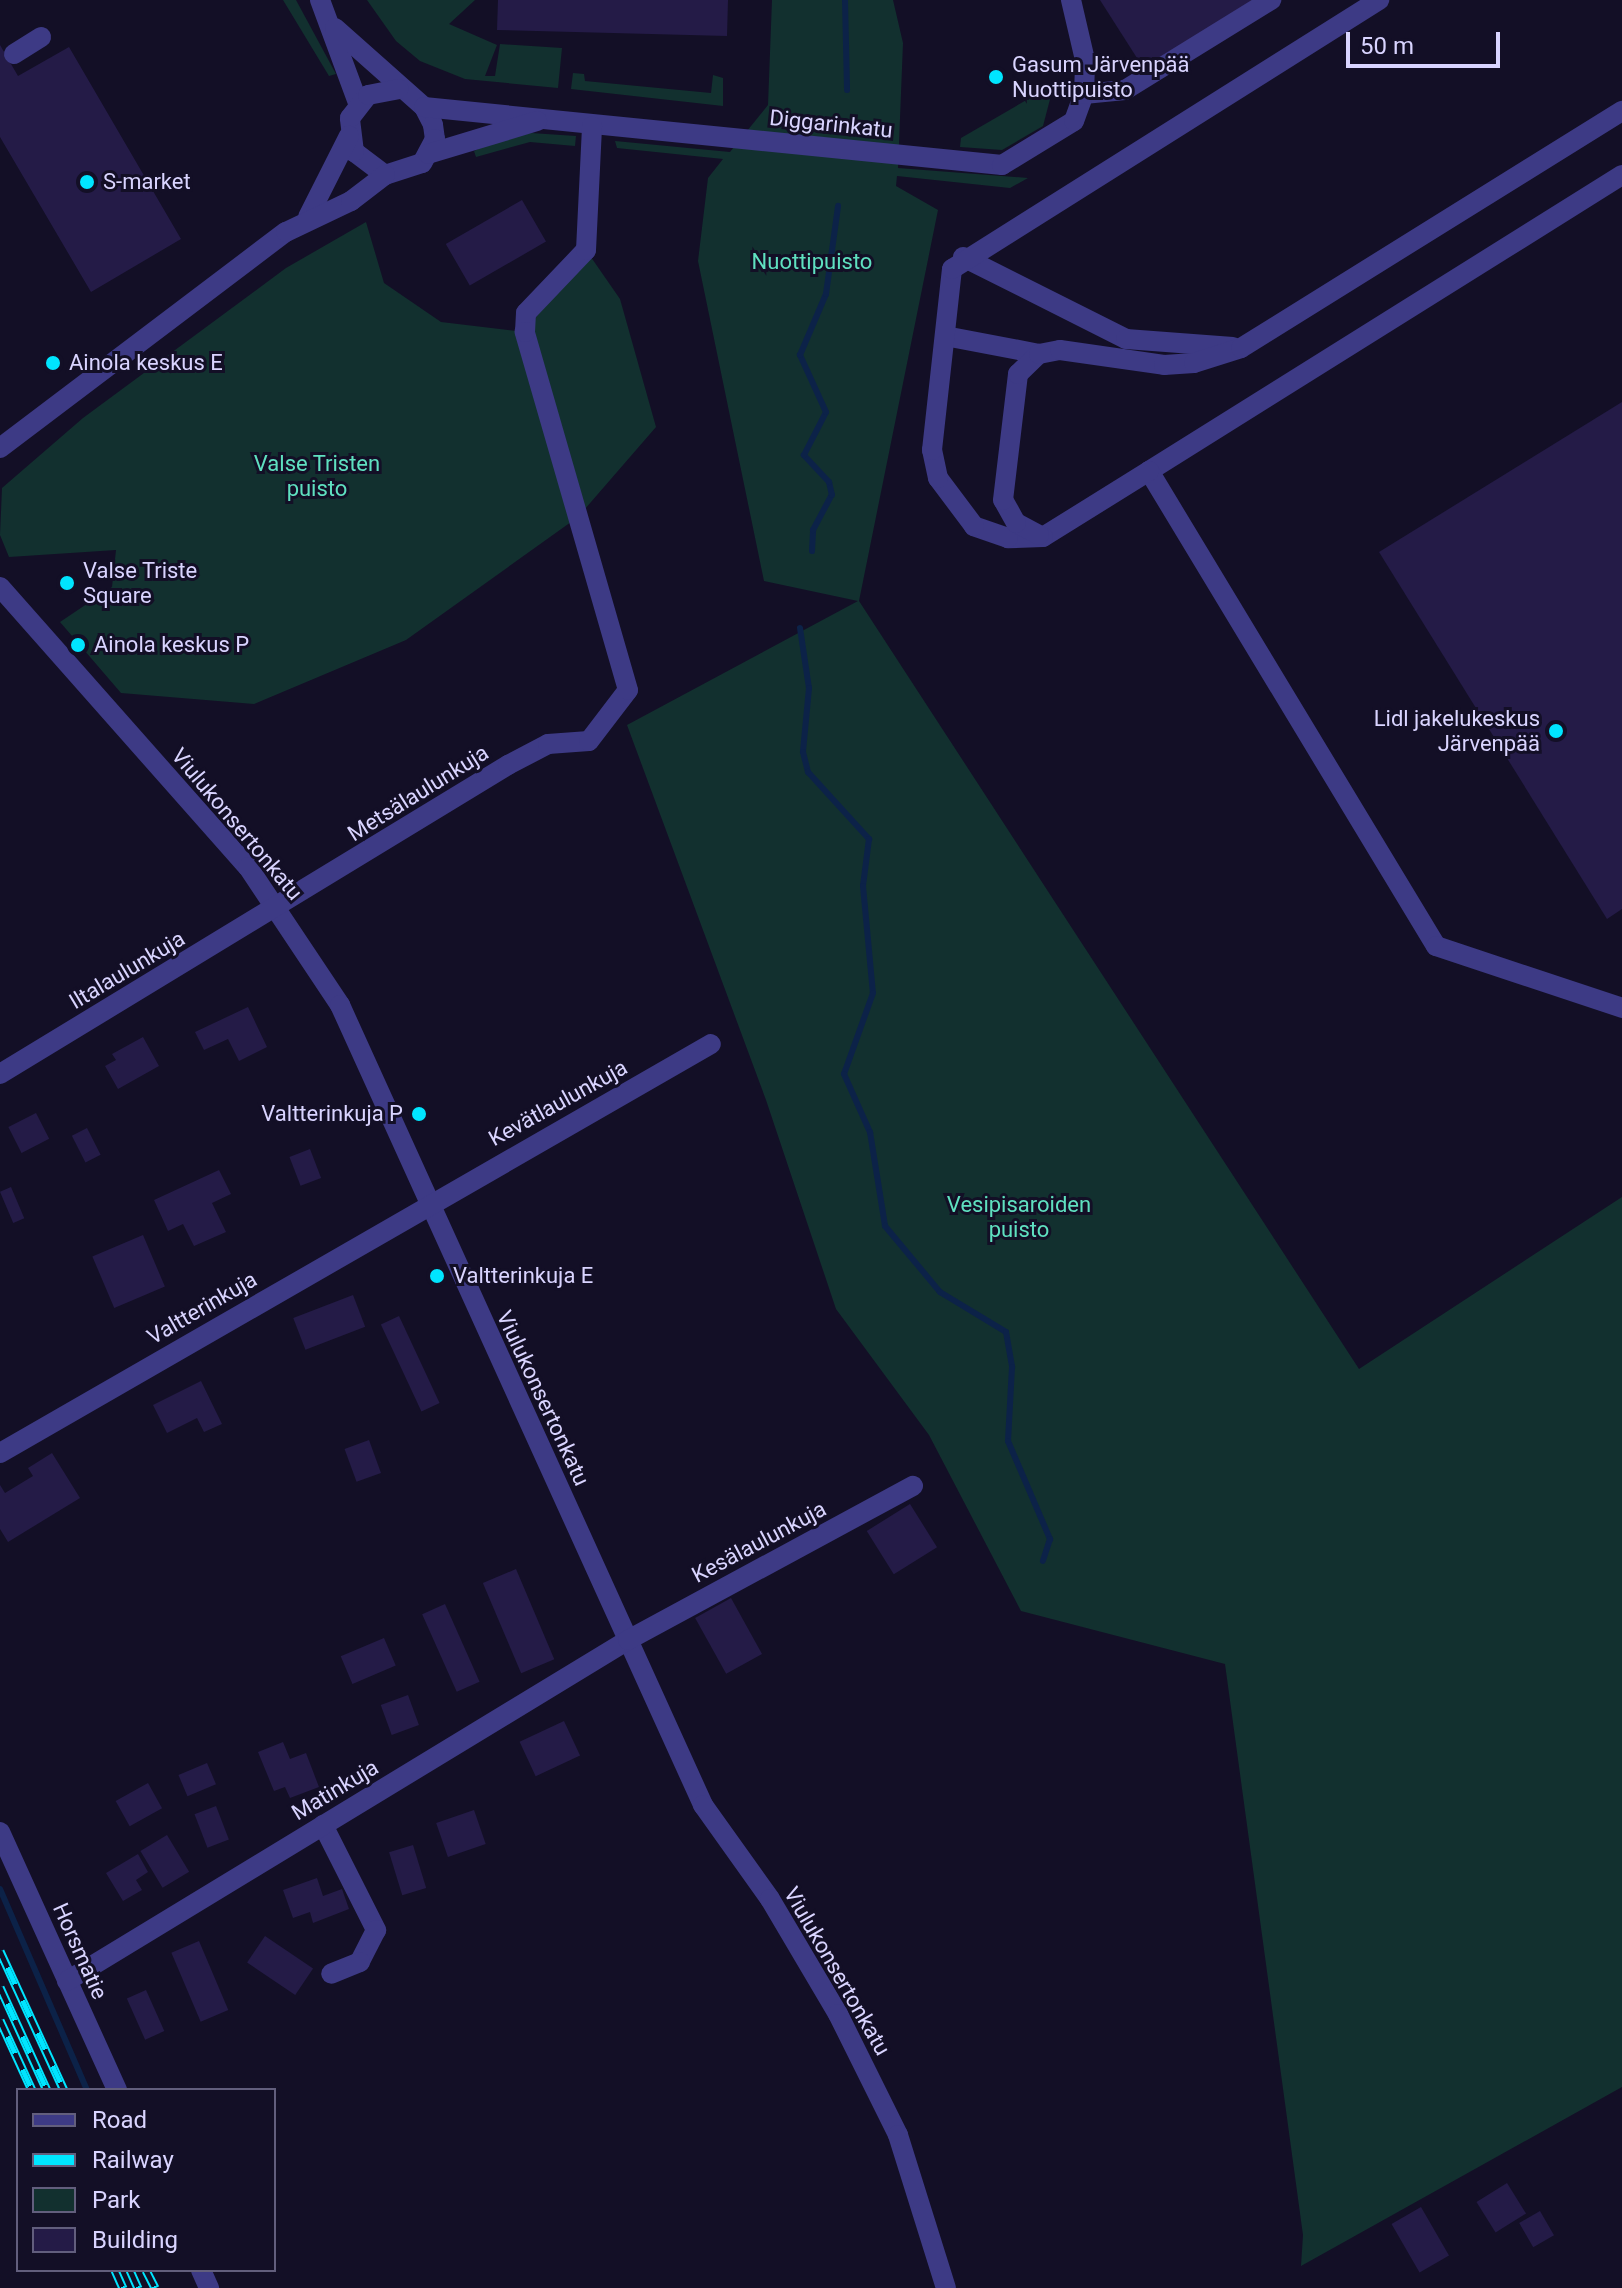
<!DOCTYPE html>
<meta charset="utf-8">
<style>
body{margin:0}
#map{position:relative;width:1622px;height:2288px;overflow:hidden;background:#130f26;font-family:Roboto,sans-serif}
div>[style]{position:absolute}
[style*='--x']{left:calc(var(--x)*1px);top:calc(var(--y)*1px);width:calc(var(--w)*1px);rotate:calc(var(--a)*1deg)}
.green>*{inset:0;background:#12302f}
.stream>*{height:6px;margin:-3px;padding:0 3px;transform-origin:3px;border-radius:3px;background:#0c2248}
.building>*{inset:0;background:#241b47;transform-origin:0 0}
.minor>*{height:20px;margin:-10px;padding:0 10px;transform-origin:10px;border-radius:10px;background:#3d3a85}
.rail>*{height:9px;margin-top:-4.5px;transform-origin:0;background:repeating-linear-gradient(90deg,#130f26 0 18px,#00e5ff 0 36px);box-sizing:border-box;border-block:2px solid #00e5ff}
.dots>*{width:22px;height:22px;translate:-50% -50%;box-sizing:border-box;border:4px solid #130f26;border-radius:50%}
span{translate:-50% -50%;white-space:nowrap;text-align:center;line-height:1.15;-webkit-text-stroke:6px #130f26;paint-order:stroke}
.poi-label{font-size:22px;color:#d9d4ff}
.left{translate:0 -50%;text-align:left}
.right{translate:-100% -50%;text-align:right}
.street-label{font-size:22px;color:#d9d4ff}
.park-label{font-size:22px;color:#5fe0c0}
.legend{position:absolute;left:16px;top:2088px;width:260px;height:184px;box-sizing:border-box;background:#130f26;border:2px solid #625e7d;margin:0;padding:10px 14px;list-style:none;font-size:24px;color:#d9d4ff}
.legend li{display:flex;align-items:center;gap:16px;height:40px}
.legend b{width:40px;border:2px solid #625e7d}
.scale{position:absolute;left:1346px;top:32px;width:154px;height:36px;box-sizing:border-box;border:4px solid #d9d4ff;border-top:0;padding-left:10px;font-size:24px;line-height:28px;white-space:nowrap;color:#d9d4ff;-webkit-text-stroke:6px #130f26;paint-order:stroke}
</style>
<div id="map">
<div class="green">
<div style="clip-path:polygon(283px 0,296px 0,336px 74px,329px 76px)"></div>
<div style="clip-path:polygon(367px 0,475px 0,449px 24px,497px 45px,485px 76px,495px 76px,500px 44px,562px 48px,558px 88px,465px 79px,420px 61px,396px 41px)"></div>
<div style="clip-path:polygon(772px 0,893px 0,903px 43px,898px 168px,1028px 178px,1010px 188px,897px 176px,896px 186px,938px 210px,859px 601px,1359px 1369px,1622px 1197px,1622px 2087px,1301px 2266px,1303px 2235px,1225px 1664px,1021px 1611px,929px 1435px,836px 1309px,766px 1100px,627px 725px,858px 601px,764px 581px,698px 261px,708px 178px,723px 159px,617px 148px,615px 141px,730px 152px,768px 105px)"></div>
<div style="clip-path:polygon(573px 73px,584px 74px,585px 81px,711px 93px,713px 75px,723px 78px,723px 106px,571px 89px)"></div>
<div style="clip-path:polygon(1054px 84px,1043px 126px,1002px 150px,960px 147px,961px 138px)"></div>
<div style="clip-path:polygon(531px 133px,576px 136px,575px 146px,530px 142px,476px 157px,474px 151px,496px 141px)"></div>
<div style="clip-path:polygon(366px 222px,384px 283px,441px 322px,525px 332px,586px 250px,620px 299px,656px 427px,578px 517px,406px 640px,254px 704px,121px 693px,60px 622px,112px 587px,116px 550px,9px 557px,0 535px,2px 488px,83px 418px,286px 268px)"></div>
</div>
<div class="stream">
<div style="--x:845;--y:0;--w:90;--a:88.7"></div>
<div style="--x:812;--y:551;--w:21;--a:-87"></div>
<div style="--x:813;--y:530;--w:40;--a:-62"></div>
<div style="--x:832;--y:495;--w:13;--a:-103"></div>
<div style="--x:829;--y:482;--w:37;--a:-133"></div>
<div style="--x:804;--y:455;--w:48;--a:-62.9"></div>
<div style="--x:826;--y:412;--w:63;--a:-114.5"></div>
<div style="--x:800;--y:355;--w:66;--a:-66.9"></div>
<div style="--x:826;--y:294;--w:89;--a:-82.2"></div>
<div style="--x:800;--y:628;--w:61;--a:81.5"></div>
<div style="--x:809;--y:688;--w:64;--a:95.4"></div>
<div style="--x:803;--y:752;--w:21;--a:76"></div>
<div style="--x:808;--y:772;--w:91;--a:47.7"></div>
<div style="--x:869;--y:839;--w:47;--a:97.3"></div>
<div style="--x:863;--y:886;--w:107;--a:84.7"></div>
<div style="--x:873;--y:993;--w:86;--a:109.7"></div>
<div style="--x:844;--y:1074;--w:64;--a:65.9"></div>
<div style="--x:870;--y:1132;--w:95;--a:80.9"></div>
<div style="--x:885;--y:1226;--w:86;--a:50.2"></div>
<div style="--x:940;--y:1292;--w:77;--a:31.2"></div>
<div style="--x:1006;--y:1332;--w:36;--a:80"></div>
<div style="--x:1012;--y:1367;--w:74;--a:93.1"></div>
<div style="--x:1008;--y:1441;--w:107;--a:66.8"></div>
<div style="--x:1050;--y:1539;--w:23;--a:108"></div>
<div style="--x:0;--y:1889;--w:219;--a:66.6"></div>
</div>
<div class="building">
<div style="clip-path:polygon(498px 0,728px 0,727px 36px,497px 30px)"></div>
<div style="clip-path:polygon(1100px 0,1253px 0,1144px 69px)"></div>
<div style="clip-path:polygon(0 45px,18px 76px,69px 47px,181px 239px,91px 292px,0 137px)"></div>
<div style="left:522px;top:200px;width:48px;height:88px;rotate:60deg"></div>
<div style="clip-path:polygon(1622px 402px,1622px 909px,1607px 919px,1379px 552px)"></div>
<div style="clip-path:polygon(248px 1007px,267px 1047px,239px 1061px,228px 1039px,204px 1050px,195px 1032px)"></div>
<div style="clip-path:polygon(143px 1037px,159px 1066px,118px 1089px,105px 1066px,116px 1060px,112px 1054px)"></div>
<div style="left:36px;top:1113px;width:29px;height:31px;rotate:63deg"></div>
<div style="left:87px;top:1128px;width:30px;height:17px;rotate:63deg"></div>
<div style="left:310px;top:1149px;width:31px;height:22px;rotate:69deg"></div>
<div style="clip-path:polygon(219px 1170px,231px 1194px,212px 1203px,226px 1232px,194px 1246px,183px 1224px,168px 1231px,154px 1200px)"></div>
<div style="left:11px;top:1187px;width:34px;height:12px;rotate:67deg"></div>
<div style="left:143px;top:1235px;width:56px;height:55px;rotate:67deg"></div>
<div style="left:353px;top:1295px;width:34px;height:64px;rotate:69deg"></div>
<div style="left:399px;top:1316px;width:96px;height:20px;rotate:65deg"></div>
<div style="clip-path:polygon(201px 1381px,222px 1424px,204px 1432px,197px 1418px,167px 1433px,153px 1405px)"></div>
<div style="left:369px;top:1440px;width:35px;height:26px;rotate:70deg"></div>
<div style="clip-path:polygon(52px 1453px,80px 1498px,8px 1542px,0 1529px,0 1485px,5px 1493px,33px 1476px,28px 1468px)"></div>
<div style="left:910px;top:1504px;width:51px;height:51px;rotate:58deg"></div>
<div style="left:516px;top:1569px;width:98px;height:36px;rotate:67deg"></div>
<div style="left:731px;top:1598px;width:64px;height:41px;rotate:61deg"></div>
<div style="left:445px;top:1604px;width:85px;height:25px;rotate:66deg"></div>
<div style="left:384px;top:1638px;width:30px;height:47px;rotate:67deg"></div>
<div style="left:408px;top:1695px;width:32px;height:29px;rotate:70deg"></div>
<div style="left:564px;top:1721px;width:38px;height:49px;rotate:65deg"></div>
<div style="clip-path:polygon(283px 1742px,290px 1759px,306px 1753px,319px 1787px,290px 1798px,285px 1787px,274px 1791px,258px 1752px)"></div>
<div style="left:207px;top:1763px;width:23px;height:31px;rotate:67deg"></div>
<div style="left:148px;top:1783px;width:29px;height:37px;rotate:61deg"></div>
<div style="left:216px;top:1806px;width:36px;height:23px;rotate:69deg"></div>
<div style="left:474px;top:1810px;width:36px;height:40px;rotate:71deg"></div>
<div style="left:167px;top:1835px;width:43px;height:31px;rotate:59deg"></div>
<div style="left:413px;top:1845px;width:45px;height:25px;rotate:73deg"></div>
<div style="clip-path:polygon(138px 1854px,148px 1872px,136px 1880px,142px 1890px,123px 1901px,106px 1873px)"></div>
<div style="clip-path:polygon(317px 1878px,323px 1896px,342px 1889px,349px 1909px,313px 1923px,310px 1912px,293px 1918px,283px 1890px)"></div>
<div style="left:265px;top:1936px;width:58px;height:32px;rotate:34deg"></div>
<div style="left:199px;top:1941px;width:75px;height:30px;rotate:67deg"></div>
<div style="left:146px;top:1990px;width:45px;height:21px;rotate:66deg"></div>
<div style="left:1507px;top:2183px;width:36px;height:36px;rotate:58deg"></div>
<div style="left:1421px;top:2207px;width:56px;height:34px;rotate:60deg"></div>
<div style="left:1540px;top:2211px;width:28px;height:24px;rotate:60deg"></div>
</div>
<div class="minor">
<div style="--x:320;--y:0;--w:110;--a:69.7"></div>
<div style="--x:335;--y:28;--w:119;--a:41.6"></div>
<div style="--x:424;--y:107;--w:20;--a:63"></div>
<div style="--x:433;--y:125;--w:14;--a:82"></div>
<div style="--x:435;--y:139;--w:27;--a:118"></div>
<div style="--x:422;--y:163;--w:39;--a:162"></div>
<div style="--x:385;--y:175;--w:39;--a:-143"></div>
<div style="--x:354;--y:152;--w:34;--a:-97"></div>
<div style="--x:350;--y:118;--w:29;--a:-52"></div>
<div style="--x:368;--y:95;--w:31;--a:-11"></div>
<div style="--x:14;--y:54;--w:32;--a:-32"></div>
<div style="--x:1084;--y:94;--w:41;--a:-5.6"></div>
<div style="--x:1125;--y:90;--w:172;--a:-31.7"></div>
<div style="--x:424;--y:107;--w:581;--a:5.73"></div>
<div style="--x:1002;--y:165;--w:84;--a:-31.4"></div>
<div style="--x:1074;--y:121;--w:29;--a:-70"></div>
<div style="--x:1084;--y:94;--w:34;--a:-88"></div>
<div style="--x:1085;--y:60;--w:62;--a:-103.1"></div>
<div style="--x:428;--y:154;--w:114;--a:-16.8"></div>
<div style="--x:1622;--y:175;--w:558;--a:147.96"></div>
<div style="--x:1149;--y:471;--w:555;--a:58.86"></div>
<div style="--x:1436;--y:946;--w:196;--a:18.4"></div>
<div style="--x:308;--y:217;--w:91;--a:-63.2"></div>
<div style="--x:963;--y:257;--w:182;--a:26.7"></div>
<div style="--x:1126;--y:339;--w:107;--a:4.3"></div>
<div style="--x:945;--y:336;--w:96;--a:10.8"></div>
<div style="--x:0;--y:448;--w:358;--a:-37.1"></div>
<div style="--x:286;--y:232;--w:72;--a:-25.5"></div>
<div style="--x:351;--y:201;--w:43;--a:-37.4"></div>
<div style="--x:1149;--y:471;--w:125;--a:148.1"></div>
<div style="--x:1043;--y:537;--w:35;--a:178"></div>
<div style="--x:1008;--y:538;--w:36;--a:-161"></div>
<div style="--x:974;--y:526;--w:60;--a:-126.9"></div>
<div style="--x:938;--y:478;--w:29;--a:-102"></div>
<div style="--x:932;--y:450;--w:182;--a:-83.7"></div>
<div style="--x:952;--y:269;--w:505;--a:-32.21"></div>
<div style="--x:1039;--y:535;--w:26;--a:-152"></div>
<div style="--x:1016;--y:523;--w:26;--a:-119"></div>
<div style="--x:1003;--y:500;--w:127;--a:-83.2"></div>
<div style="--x:1018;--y:374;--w:29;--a:-44"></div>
<div style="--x:1039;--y:354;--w:21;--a:-11"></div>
<div style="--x:1060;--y:350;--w:105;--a:8.2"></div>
<div style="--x:1164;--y:365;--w:30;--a:-4"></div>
<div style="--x:1194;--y:363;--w:49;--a:-17.7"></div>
<div style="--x:1241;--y:348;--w:449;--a:-31.9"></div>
<div style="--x:0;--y:587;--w:374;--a:48.5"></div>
<div style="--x:248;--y:867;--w:166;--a:56.3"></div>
<div style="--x:340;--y:1005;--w:879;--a:65.59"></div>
<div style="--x:703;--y:1805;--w:115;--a:54.5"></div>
<div style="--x:770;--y:1899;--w:134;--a:59.4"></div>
<div style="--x:838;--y:2014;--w:135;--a:63.6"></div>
<div style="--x:898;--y:2135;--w:160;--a:72.6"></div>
<div style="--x:0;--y:1074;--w:595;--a:-31.31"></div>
<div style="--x:508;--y:765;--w:45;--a:-27.7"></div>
<div style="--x:548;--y:744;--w:41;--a:-4.2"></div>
<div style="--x:589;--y:741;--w:64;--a:-52.6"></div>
<div style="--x:628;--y:690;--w:373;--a:-106.1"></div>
<div style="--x:525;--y:332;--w:19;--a:-87"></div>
<div style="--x:526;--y:313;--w:87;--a:-46.4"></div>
<div style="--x:586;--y:250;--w:124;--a:-87.2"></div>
<div style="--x:0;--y:1453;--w:820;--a:-29.91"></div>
<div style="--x:323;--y:1825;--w:118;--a:63.2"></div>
<div style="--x:376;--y:1930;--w:36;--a:117"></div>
<div style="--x:360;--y:1962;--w:31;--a:158"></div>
<div style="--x:0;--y:1832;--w:283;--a:65.6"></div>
<div style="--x:67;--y:1981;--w:657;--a:-31.29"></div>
<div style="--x:628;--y:1640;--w:324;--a:-28.4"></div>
<div style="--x:201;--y:2270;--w:20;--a:66"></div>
</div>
<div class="rail">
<div style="--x:0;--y:1951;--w:153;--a:65.3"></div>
<div style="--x:0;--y:1987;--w:113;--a:65.5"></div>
<div style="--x:0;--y:2020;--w:77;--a:65.4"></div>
<div style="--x:115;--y:2270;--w:20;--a:66"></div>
<div style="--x:130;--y:2270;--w:20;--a:66"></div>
<div style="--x:146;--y:2270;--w:20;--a:63"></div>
</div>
<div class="dots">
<div style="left:996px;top:77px;background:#00e5ff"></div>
<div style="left:87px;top:182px;background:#00e5ff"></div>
<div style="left:53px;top:363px;background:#00e5ff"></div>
<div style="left:67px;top:583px;background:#00e5ff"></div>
<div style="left:78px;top:645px;background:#00e5ff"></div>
<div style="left:1556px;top:731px;background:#00e5ff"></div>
<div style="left:419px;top:1114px;background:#00e5ff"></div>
<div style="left:437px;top:1276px;background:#00e5ff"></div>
</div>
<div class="poi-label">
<span class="left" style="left:1012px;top:77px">Gasum Järvenpää<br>Nuottipuisto</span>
<span class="left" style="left:103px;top:182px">S-market</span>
<span class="left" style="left:69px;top:363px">Ainola keskus E</span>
<span class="left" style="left:83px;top:583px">Valse Triste<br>Square</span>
<span class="left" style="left:94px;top:645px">Ainola keskus P</span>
<span class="right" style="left:1540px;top:731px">Lidl jakelukeskus<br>Järvenpää</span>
<span class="right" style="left:403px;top:1114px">Valtterinkuja P</span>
<span class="left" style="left:453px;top:1276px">Valtterinkuja E</span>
</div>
<div class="street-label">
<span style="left:831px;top:124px;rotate:6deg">Diggarinkatu</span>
<span style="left:418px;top:793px;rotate:-32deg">Metsälaulunkuja</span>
<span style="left:237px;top:824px;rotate:50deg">Viulukonsertonkatu</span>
<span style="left:127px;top:970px;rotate:-31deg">Iltalaulunkuja</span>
<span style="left:558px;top:1103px;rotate:-29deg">Kevätlaulunkuja</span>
<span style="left:202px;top:1308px;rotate:-30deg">Valtterinkuja</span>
<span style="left:543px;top:1398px;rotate:65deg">Viulukonsertonkatu</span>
<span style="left:759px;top:1542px;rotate:-28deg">Kesälaulunkuja</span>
<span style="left:335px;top:1790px;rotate:-31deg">Matinkuja</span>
<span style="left:80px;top:1951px;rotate:66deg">Horsmatie</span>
<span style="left:837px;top:1971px;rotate:60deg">Viulukonsertonkatu</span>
</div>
<div class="park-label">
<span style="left:812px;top:262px">Nuottipuisto</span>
<span style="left:317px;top:476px">Valse Tristen<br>puisto</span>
<span style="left:1019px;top:1217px">Vesipisaroiden<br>puisto</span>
</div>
<ul class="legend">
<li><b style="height:10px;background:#3d3a85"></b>Road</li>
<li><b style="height:10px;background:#00e5ff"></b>Railway</li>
<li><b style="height:22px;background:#12302f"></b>Park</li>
<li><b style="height:22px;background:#241b47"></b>Building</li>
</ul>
<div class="scale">50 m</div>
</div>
